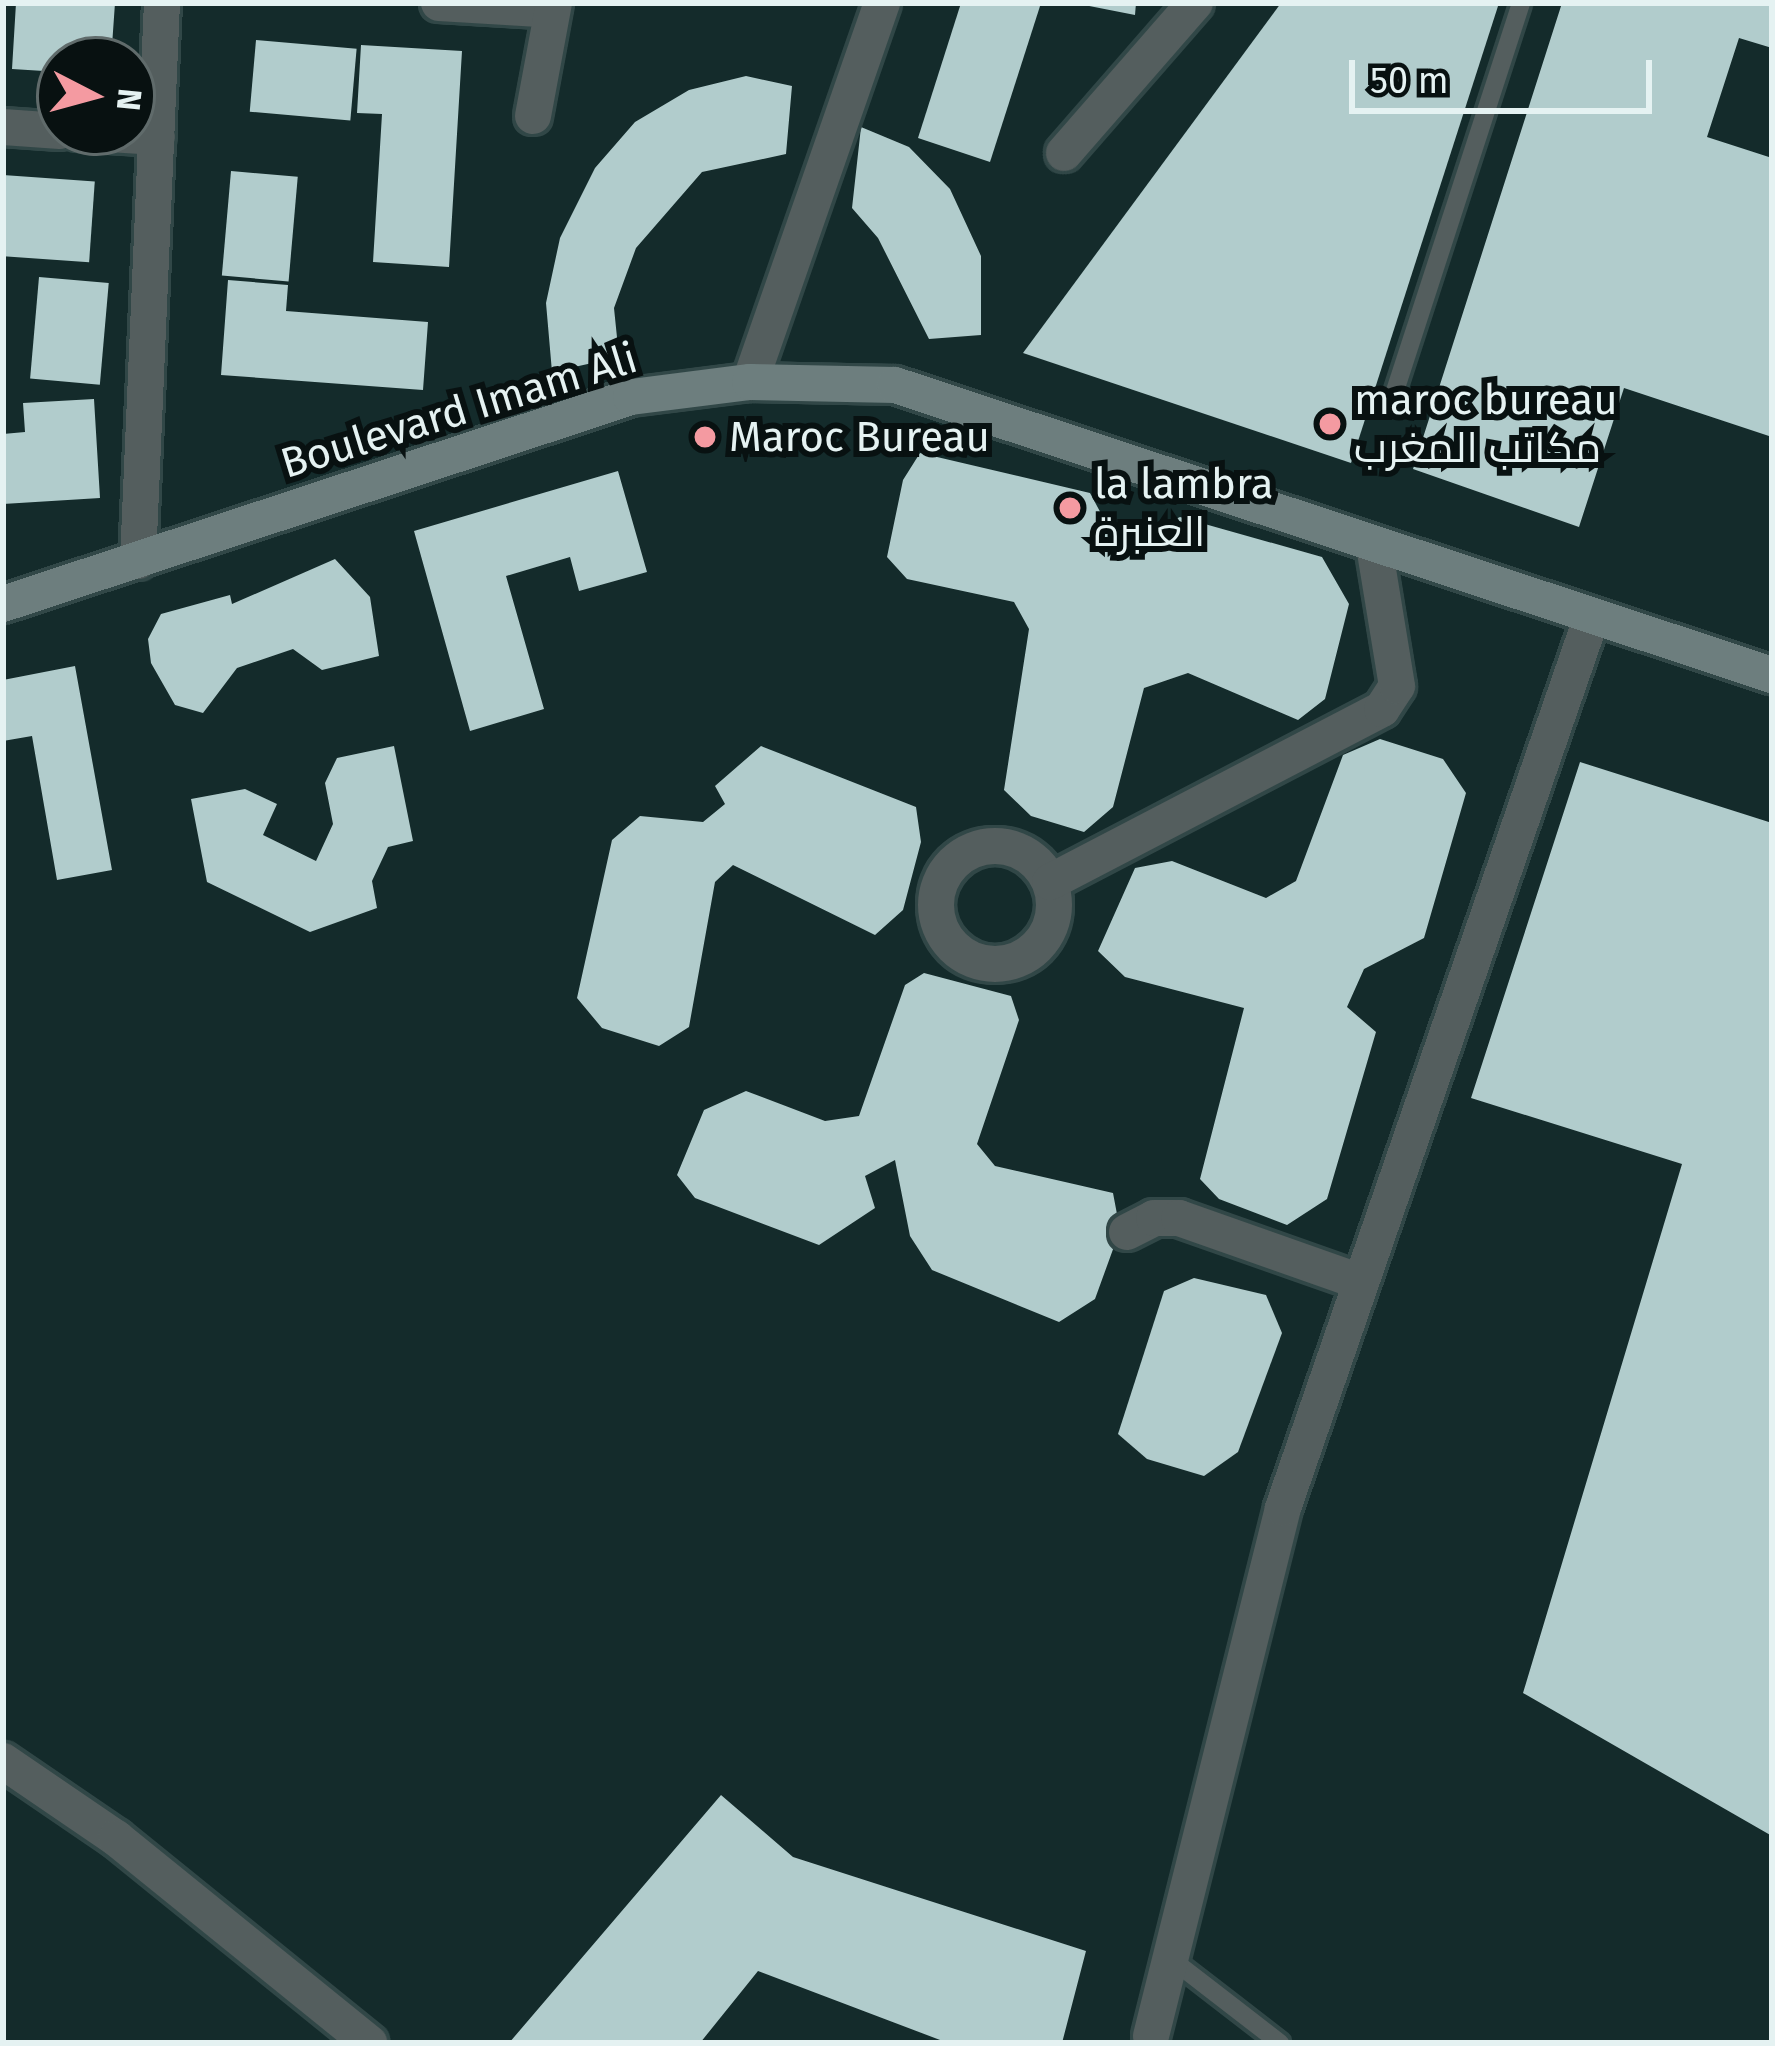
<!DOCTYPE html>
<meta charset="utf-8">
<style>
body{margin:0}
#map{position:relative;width:1775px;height:2046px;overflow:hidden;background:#142b2b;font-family:"Fira Sans",Cairo,sans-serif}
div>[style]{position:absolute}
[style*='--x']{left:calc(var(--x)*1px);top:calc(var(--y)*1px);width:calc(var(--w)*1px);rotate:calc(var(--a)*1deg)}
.building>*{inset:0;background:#b1cccc;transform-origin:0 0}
.roads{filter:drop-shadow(3px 0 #314747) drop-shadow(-3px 0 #314747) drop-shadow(0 3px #314747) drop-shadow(0 -3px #314747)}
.lane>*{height:18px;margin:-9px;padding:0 9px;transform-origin:9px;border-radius:9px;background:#545e5e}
.street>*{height:36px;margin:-18px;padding:0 18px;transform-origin:18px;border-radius:18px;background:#545e5e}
.street>.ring{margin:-18px;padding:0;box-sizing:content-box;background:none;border:36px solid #545e5e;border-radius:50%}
.secondary>*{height:36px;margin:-18px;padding:0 18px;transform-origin:18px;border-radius:18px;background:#6d7e7e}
.dots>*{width:33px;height:33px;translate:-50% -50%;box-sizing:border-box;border:6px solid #081111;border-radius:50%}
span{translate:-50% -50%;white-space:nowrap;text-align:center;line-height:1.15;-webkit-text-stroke:12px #081111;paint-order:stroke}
.poi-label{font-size:42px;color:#e5f2f2}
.left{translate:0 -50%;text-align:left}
.street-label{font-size:42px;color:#e5f2f2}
.frame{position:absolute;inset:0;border:6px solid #e5f2f2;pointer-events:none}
.north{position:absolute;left:36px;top:36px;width:120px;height:120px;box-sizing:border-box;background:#081111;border:3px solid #606b6b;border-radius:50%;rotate:96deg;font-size:33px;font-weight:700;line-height:48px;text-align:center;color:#e5f2f2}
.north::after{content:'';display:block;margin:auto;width:42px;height:54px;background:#f49aa1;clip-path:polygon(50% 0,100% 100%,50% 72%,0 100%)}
.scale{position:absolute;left:1349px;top:60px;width:303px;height:54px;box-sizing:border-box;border:6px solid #e5f2f2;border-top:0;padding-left:15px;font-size:36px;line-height:42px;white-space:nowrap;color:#e5f2f2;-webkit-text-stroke:9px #081111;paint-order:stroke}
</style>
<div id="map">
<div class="building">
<div style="clip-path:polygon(16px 3px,115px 3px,111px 60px,60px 60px,60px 72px,12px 69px)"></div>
<div style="clip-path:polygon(961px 3px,1041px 3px,990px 162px,918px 138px)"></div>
<div style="clip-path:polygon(1074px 3px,1136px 3px,1135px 15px)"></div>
<div style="clip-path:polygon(1281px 3px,1499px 3px,1351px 463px,1023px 353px)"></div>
<div style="clip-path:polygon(1562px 3px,1772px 3px,1772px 48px,1739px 38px,1707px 137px,1772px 158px,1772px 437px,1624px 388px,1579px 527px,1413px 469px)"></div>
<div style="left:256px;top:40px;width:101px;height:72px;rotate:5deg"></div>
<div style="clip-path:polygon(361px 45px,462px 51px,449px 267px,373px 262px,382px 114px,357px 113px)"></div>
<div style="clip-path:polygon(746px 76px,792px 86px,786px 154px,702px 172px,636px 248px,614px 308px,619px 357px,552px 372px,546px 303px,560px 238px,595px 168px,635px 122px,689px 90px)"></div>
<div style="clip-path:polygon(861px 127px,909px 147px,950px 189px,981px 256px,981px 335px,929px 339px,878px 238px,852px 208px)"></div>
<div style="left:231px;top:171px;width:67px;height:105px;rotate:5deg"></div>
<div style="left:3px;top:175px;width:92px;height:81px;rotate:4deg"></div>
<div style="left:39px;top:277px;width:70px;height:102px;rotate:5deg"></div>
<div style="clip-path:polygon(228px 280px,288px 285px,286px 311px,428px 322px,423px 390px,221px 375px)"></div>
<div style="clip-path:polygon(94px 399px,100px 498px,3px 504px,3px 434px,25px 432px,23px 403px)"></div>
<div style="clip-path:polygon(920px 453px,1090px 493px,1104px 519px,1142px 535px,1180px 517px,1322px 557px,1349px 604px,1325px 699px,1298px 720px,1188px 673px,1144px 688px,1113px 807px,1084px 832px,1031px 816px,1004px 790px,1029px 629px,1014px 602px,907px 579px,887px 557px,903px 480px)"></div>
<div style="clip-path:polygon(618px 471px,647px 572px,579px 591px,570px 557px,506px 576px,544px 709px,470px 731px,414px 531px)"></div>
<div style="clip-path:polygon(335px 559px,370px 597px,379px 656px,322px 670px,293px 649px,237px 668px,203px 713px,175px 705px,151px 663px,148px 639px,161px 614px,230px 595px,232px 604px)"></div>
<div style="clip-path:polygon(75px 666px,112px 870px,57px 880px,32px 736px,3px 741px,3px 680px)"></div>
<div style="clip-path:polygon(1380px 739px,1443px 759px,1466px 793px,1424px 938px,1364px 969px,1347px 1007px,1376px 1032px,1327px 1199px,1287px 1225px,1219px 1199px,1200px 1179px,1244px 1008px,1125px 977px,1098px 951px,1135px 868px,1172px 861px,1266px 898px,1296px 881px,1343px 755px)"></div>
<div style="clip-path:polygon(394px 746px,413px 841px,388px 847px,372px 881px,377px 908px,310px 932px,207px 882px,191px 799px,245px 789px,277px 804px,263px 835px,316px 861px,333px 824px,325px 783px,337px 758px)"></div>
<div style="clip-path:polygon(761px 746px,916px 807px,921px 842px,903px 910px,875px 935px,733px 865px,715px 882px,689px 1027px,659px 1046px,602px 1028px,577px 998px,612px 840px,640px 816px,703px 822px,725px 804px,715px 786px)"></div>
<div style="clip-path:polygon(1580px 762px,1772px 823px,1772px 1836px,1523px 1693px,1682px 1164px,1471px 1098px)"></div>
<div style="clip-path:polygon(924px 973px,1011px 996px,1019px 1020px,977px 1144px,995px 1166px,1113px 1193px,1120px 1230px,1095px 1299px,1059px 1322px,932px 1270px,910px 1236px,895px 1160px,865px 1176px,875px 1208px,819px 1245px,695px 1198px,677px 1175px,704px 1110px,746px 1091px,825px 1121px,859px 1116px,905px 985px)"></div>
<div style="clip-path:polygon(1194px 1278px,1266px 1295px,1282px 1333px,1238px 1452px,1204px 1476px,1147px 1459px,1118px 1434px,1164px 1291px)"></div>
<div style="clip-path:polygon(721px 1795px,793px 1857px,1086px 1951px,1062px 2043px,948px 2043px,758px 1971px,700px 2043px,509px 2043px)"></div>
</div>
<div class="roads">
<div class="lane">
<div style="--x:1395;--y:391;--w:408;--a:-72"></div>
<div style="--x:1170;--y:1958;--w:139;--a:37.7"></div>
</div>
<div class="street">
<div style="--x:439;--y:3;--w:113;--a:3.5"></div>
<div style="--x:533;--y:116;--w:115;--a:-79.5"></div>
<div style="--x:3;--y:127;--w:57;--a:4"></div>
<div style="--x:78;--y:132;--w:79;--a:3.6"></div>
<div style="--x:1064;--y:153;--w:199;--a:-48.9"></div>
<div style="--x:750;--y:382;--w:401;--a:-70.8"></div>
<div style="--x:138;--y:561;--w:559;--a:-87.54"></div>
<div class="ring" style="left:936px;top:846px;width:82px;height:82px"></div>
<div style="--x:1050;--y:882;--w:374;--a:-27.5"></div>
<div style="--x:1382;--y:709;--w:27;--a:-57"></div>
<div style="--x:1397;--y:686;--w:142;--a:-99.3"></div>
<div style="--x:1127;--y:1232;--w:30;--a:-27"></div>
<div style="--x:1154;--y:1218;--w:25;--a:0"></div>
<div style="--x:1179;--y:1218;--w:193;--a:19.4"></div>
<div style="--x:3;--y:1761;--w:137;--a:34.3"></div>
<div style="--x:116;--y:1838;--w:326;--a:39"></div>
<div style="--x:1151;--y:2036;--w:544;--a:-75.96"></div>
<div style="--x:1283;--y:1508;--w:941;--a:-70.89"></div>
</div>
<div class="secondary">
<div style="--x:3;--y:604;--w:661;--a:-18.24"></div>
<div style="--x:631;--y:397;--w:120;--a:-7.2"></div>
<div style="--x:750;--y:382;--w:145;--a:1.2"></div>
<div style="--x:895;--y:385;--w:924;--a:18.3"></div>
</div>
</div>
<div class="dots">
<div style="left:1330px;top:424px;background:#f49aa1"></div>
<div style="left:705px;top:437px;background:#f49aa1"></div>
<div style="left:1070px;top:508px;background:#f49aa1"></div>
</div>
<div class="poi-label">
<span class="left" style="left:1354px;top:424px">maroc bureau<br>مكاتب المغرب</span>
<span class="left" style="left:729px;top:437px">Maroc Bureau</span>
<span class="left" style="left:1094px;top:508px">la lambra<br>العنبرة</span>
</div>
<div class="street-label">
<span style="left:459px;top:411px;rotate:-17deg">Boulevard Imam Ali</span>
</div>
<div class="frame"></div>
<div class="north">N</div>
<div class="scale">50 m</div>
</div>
